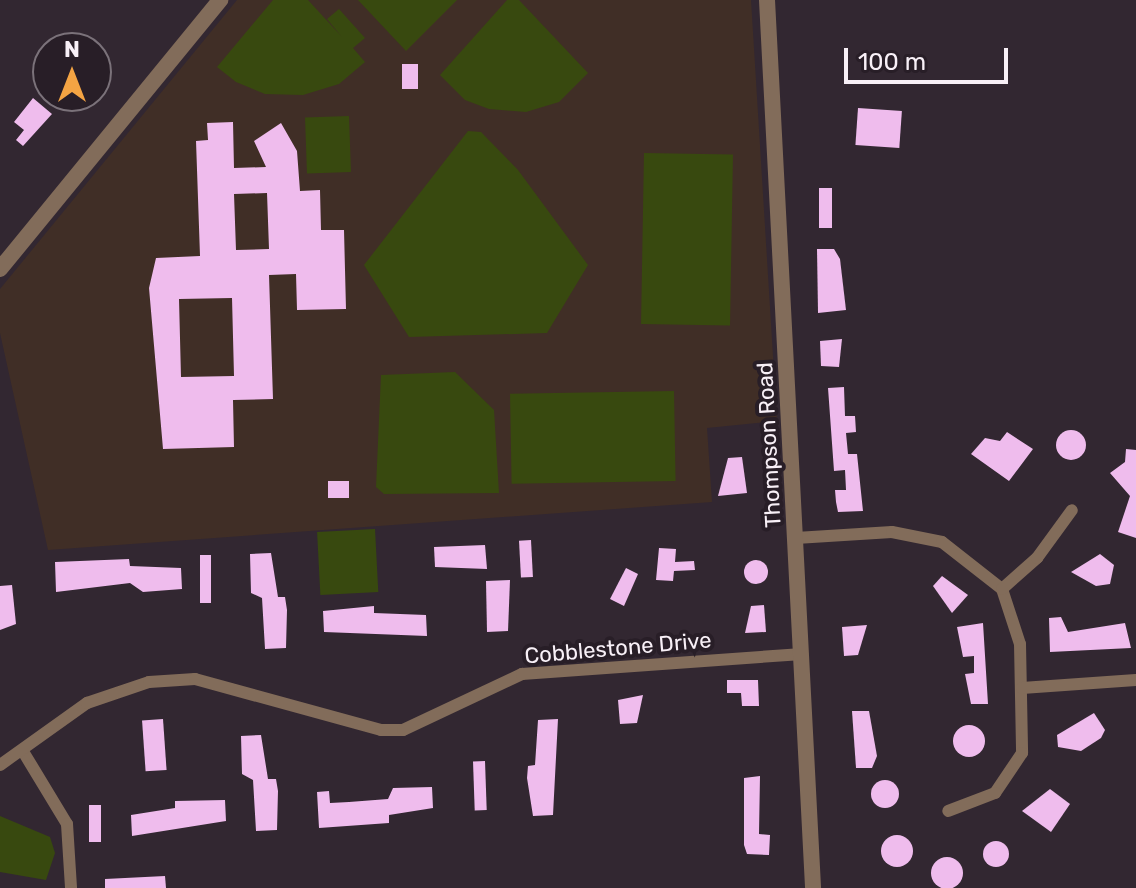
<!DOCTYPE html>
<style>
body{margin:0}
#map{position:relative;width:1136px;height:888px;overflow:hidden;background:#322731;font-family:Rubik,sans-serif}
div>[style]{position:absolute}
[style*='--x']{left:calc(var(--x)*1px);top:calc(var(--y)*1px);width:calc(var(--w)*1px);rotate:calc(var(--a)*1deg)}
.education>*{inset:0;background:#402e26}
.green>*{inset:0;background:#38490f;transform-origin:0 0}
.building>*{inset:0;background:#efbced;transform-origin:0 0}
.round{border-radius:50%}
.minor>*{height:12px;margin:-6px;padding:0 6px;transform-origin:6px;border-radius:6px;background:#826c5a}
.tertiary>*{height:16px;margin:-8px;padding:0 8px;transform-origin:8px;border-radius:8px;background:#826c5a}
span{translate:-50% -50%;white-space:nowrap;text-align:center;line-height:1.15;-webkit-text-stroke:8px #281e27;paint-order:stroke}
.street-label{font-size:22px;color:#f8f0f7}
.north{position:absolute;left:32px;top:32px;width:80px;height:80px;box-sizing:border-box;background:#281e27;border:2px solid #7b727a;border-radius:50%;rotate:0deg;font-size:22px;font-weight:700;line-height:32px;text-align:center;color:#f8f0f7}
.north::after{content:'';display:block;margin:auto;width:28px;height:36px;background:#f4a443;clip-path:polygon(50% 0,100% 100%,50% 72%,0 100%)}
.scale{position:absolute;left:844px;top:48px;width:164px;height:36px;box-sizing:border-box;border:4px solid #f8f0f7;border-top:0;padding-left:10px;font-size:24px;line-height:28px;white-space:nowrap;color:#f8f0f7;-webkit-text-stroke:6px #281e27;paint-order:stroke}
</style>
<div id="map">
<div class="education">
<div style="clip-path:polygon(237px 0,751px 0,777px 421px,707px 428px,712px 502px,48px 550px,0 333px,0 289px)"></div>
</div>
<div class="green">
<div style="clip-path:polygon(273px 0,308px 0,342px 37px,327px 19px,339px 9px,365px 38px,353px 48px,365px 62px,339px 84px,303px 95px,265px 94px,236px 82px,217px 67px)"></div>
<div style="clip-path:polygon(358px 0,457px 0,406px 51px)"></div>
<div style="clip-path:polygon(507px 0,519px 0,588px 73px,559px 102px,526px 112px,489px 109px,465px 100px,440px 75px)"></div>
<div style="left:349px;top:116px;width:56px;height:44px;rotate:88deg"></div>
<div style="clip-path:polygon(468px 131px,481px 132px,518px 170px,588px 265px,547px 333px,409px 337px,364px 265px)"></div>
<div style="left:644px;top:153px;width:89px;height:171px;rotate:1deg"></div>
<div style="clip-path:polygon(455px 372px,494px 410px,499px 493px,384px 494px,376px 487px,381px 375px)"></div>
<div style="left:674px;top:391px;width:90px;height:164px;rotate:89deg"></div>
<div style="left:375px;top:529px;width:63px;height:58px;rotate:87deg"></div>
<div style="clip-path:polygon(0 816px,50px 837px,55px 853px,46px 880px,0 872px)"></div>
</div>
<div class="building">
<div style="left:402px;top:64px;width:16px;height:25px"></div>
<div style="clip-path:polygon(33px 98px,52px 114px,23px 146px,16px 140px,24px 130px,14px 122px)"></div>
<div style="left:858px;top:108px;width:44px;height:37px;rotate:4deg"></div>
<div style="clip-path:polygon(evenodd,233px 122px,234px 168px,266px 167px,254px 141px,281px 123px,297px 151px,300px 191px,320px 190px,321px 230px,344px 230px,346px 309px,297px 310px,296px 274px,269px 275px,273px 399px,233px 400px,234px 447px,163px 449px,149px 288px,156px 258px,200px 256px,196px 141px,208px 140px,207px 123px,233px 122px,267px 193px,269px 249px,236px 250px,234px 194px,267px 193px,233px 122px,232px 298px,234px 376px,181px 377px,179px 299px,232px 298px)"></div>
<div style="left:819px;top:188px;width:13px;height:40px"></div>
<div style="clip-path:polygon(817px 249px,834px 249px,840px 259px,846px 310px,818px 313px)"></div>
<div style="clip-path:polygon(842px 339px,839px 367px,821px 366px,820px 341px)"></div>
<div style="clip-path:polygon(844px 387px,845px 416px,855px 416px,856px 432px,846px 433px,848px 454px,857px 454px,863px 511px,838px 512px,836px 502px,835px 490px,846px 490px,845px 470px,834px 471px,828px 388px)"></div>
<div class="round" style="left:1056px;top:430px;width:30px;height:30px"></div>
<div style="clip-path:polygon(1007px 432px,1033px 449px,1009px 481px,971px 454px,985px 438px,1000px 441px)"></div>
<div style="clip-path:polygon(1126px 449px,1136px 450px,1136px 538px,1118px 532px,1130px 496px,1110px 473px,1125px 462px)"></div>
<div style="clip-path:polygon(742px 457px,747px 493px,718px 496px,728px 458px)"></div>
<div style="left:328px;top:481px;width:21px;height:17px"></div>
<div style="left:531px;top:540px;width:37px;height:12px;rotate:87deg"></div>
<div style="clip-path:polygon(485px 545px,487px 569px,435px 567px,434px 547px)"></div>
<div style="clip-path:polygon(659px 548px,676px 549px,675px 562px,694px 561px,695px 570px,674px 571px,673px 581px,656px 580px)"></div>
<div style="clip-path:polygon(271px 553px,278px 597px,285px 597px,287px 610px,286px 648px,265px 649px,262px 598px,251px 593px,250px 554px)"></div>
<div style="clip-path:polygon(1100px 554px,1114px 565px,1110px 584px,1096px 586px,1071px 572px)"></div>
<div style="left:200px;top:555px;width:11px;height:48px"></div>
<div style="clip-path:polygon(129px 559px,130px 566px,181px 568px,182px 589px,143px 592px,130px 583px,56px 592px,55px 562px)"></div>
<div class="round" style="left:744px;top:560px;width:24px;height:24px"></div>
<div style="clip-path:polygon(626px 568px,638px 574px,624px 606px,610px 599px)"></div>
<div style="clip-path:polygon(942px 576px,968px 595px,952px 613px,933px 586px)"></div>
<div style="clip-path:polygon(510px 580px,508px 631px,487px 632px,486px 581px)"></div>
<div style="clip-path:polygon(12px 585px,16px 624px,0 630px,0 586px)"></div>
<div style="clip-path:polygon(764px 605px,766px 632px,745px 633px,751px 606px)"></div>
<div style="clip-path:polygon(374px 606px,374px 613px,426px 615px,427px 636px,324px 632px,323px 611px)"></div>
<div style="clip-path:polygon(1061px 617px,1068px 632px,1125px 623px,1131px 648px,1050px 652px,1049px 618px)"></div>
<div style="clip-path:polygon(983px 623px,988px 704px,971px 704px,965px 674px,974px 673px,974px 656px,963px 657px,957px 627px)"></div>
<div style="clip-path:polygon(867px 625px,858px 655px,844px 656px,842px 627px)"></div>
<div style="clip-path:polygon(727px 680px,758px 680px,759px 706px,742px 706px,741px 693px,727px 693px)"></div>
<div style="clip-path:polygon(643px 695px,637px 723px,620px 724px,618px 700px)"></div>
<div style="clip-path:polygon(852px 711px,869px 711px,877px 756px,872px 768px,856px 768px)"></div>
<div style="clip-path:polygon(1094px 713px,1105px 730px,1101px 738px,1081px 751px,1058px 747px,1057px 735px)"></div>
<div style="left:163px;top:719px;width:51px;height:21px;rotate:86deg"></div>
<div style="clip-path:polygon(558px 719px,553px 815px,533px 816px,527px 778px,528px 766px,535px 765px,538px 720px)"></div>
<div class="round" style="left:953px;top:725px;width:32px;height:32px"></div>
<div style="clip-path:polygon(261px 735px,268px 779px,276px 779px,278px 791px,277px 830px,256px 831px,253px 780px,242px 774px,241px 736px)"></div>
<div style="left:485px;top:761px;width:49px;height:12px;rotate:88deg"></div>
<div style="clip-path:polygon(760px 776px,759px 834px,770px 835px,769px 855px,747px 854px,744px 845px,744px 778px)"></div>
<div class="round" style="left:871px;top:780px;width:28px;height:28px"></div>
<div style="clip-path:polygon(432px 787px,433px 808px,389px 815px,389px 823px,319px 828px,317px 792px,329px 791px,330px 803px,349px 802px,388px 799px,393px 788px)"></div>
<div style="clip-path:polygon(1050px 789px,1070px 804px,1051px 832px,1022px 811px)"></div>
<div style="clip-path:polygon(225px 800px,226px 821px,132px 836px,131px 815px,175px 808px,175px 801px)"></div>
<div style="left:89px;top:805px;width:12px;height:37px"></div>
<div class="round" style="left:881px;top:835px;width:32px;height:32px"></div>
<div class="round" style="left:983px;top:841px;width:26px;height:26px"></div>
<div class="round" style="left:931px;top:857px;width:32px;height:32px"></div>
<div style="clip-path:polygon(165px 876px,166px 888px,105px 888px,105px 879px)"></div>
</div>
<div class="minor">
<div style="--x:796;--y:538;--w:96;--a:-3.6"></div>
<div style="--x:892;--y:532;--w:51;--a:11.3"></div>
<div style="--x:942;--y:542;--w:76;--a:38.1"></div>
<div style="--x:1002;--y:589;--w:58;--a:71.9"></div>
<div style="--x:1020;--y:644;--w:109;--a:88.9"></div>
<div style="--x:1022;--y:753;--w:48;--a:124"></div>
<div style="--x:995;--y:793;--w:50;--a:159"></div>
<div style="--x:1002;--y:589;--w:47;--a:-41.5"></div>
<div style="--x:1037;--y:558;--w:59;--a:-53.9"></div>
<div style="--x:1022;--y:688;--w:114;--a:-4"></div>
<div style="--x:24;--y:753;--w:83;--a:58.8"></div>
<div style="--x:67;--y:824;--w:64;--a:86.4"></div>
<div style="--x:0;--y:765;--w:107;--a:-35.5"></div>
<div style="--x:87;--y:703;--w:65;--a:-18.7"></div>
<div style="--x:149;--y:682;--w:46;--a:-3.7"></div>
<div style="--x:195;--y:679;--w:193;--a:15.3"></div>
<div style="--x:381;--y:730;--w:22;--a:0"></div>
<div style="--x:403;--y:730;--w:132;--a:-25.2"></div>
<div style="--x:522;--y:674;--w:281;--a:-4.1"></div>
</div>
<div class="tertiary">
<div style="--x:767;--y:0;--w:889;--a:87.03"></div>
<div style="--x:0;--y:269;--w:348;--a:-50.7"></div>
</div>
<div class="street-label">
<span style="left:769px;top:445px;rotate:-93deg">Thompson Road</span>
<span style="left:618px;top:648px;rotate:-5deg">Cobblestone Drive</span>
</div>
<div class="north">N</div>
<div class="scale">100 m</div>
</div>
